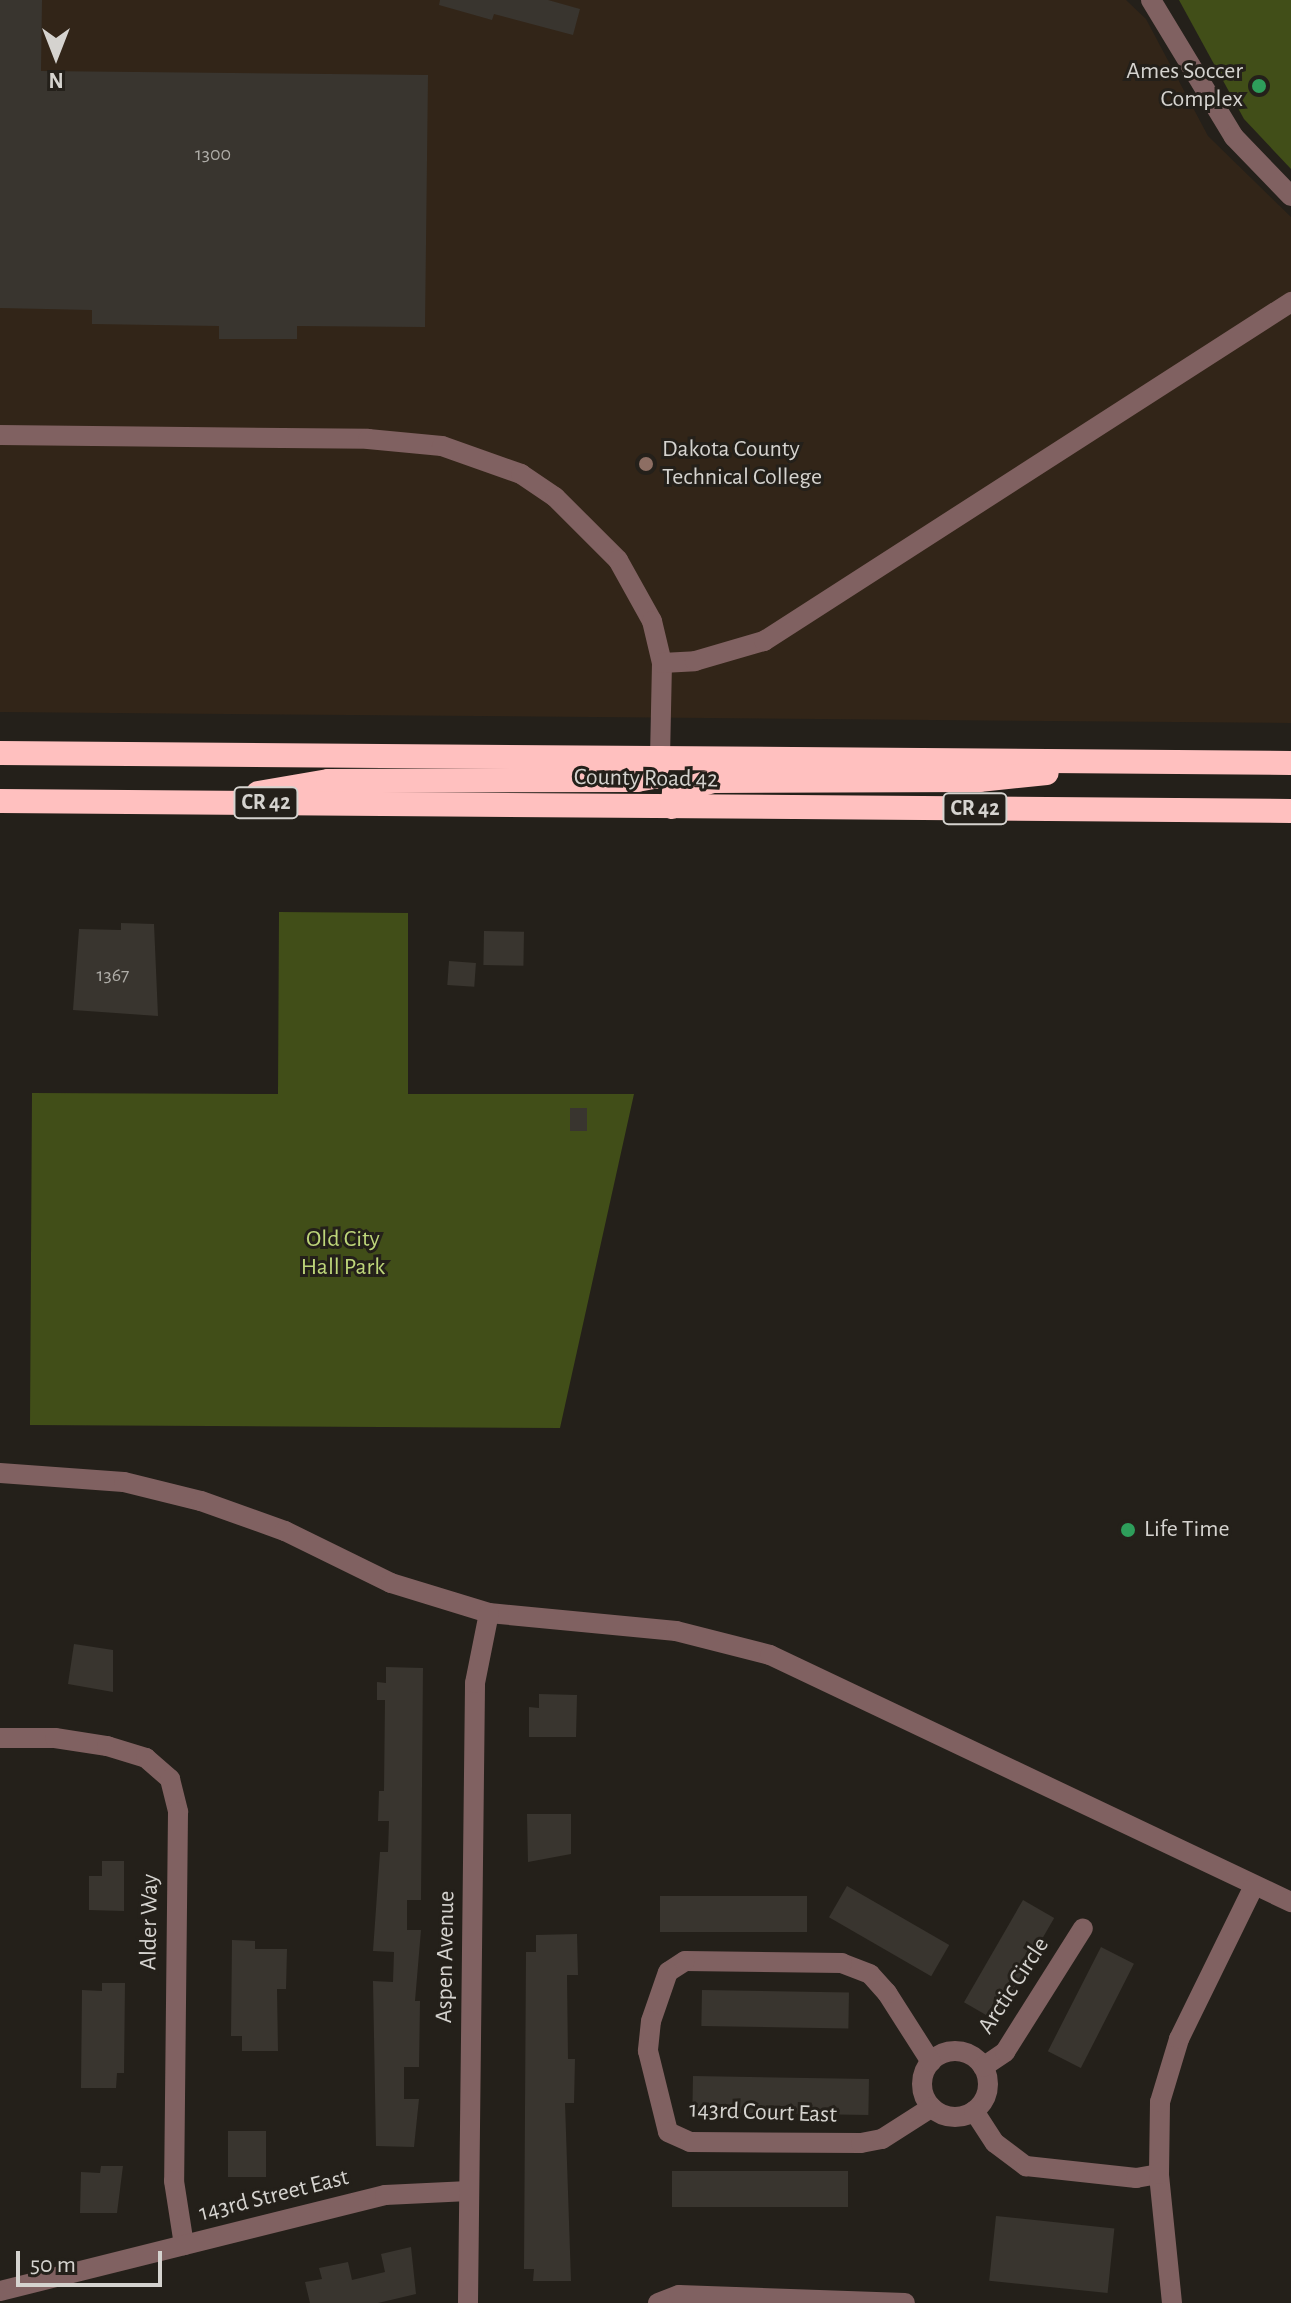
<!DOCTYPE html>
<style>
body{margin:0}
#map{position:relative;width:1291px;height:2303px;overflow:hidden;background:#24201a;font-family:"Alegreya Sans",sans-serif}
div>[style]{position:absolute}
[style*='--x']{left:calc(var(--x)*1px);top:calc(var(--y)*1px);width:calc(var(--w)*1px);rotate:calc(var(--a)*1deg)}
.education>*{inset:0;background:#322518}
.green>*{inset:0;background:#414e18}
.building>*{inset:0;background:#39352f;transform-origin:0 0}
.minor>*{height:20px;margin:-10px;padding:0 10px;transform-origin:10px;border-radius:10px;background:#806161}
.minor>.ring{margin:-10px;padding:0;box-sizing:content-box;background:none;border:20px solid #806161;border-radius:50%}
.highway>*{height:24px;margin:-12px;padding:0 12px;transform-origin:12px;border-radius:12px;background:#ffc0bf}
.dots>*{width:22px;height:22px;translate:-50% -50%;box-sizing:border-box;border:4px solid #24201a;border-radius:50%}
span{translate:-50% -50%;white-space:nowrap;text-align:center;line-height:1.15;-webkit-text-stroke:6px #24201a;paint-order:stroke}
.number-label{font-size:20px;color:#aeaca7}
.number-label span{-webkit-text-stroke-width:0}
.shield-label span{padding:2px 6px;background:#24201a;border:2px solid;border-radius:6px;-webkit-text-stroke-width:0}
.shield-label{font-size:22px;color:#d5d3cf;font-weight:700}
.poi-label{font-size:24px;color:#d5d3cf}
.right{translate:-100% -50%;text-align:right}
.left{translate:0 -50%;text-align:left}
.street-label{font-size:24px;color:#d5d3cf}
.park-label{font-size:24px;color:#bed67a}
.north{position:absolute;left:16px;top:16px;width:80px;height:80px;-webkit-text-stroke:6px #24201a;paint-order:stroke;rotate:180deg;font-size:22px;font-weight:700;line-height:32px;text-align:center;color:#d5d3cf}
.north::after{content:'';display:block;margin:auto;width:28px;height:36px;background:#d5d3cf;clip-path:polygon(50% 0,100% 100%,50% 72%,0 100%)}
.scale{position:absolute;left:16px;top:2251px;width:146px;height:36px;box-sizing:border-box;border:4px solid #d5d3cf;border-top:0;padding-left:10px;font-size:24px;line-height:28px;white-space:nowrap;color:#d5d3cf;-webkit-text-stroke:6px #24201a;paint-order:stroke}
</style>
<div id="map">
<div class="education">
<div style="clip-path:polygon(0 0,1126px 0,1146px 19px,1208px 136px,1291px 217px,1291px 723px,0 712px)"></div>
</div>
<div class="green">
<div style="clip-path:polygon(1179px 0,1291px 0,1291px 169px,1244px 119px)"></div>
<div style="clip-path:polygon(279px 912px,408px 913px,408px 1094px,634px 1094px,560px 1428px,30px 1425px,32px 1093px,278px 1094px)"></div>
</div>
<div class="building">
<div style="clip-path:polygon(0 0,42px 0,41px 71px,428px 75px,425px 327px,297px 326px,297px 339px,219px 339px,219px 326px,92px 324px,92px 310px,0 308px)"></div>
<div style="clip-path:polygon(440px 0,548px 0,580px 9px,573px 35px,494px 14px,492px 20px,439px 5px)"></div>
<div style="clip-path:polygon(121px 923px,154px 924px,158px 1016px,73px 1010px,79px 929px,121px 930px)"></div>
<div style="left:484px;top:931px;width:40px;height:34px;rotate:1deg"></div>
<div style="left:449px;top:961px;width:27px;height:24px;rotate:4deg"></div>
<div style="left:570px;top:1108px;width:17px;height:23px"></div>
<div style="clip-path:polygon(74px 1644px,113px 1650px,113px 1692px,68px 1684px)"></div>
<div style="clip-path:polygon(386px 1667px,423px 1668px,421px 1900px,407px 1900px,407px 1930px,421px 1930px,415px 2001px,420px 2001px,419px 2067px,404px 2067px,404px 2099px,419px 2099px,414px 2147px,376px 2146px,373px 1981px,393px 1982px,394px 1952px,373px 1951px,380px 1852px,388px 1852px,389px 1821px,378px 1821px,379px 1791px,384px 1791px,385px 1700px,377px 1700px,377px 1682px,386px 1683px)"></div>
<div style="clip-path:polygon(539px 1694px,577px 1695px,576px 1737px,529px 1737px,529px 1707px,539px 1708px)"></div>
<div style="clip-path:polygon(527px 1814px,571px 1814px,571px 1854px,528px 1862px)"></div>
<div style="clip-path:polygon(102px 1861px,124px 1861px,124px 1911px,89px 1910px,89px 1876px,102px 1876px)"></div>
<div style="left:847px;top:1886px;width:118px;height:36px;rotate:30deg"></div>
<div style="left:660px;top:1896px;width:147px;height:36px"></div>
<div style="left:1023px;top:1900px;width:36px;height:118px;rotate:30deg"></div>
<div style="clip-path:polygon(577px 1934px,578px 1975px,567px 1975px,568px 2059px,575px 2059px,574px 2103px,565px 2103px,571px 2281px,533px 2281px,534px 2269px,524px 2269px,526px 1952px,536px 1952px,536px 1935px)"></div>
<div style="clip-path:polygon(232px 1940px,255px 1941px,255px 1949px,287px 1949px,286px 1989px,277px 1989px,278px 2051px,242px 2051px,242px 2036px,231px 2036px)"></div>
<div style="left:1101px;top:1947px;width:37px;height:117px;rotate:27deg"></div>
<div style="clip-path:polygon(102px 1983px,125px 1983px,124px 2073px,117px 2073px,116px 2088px,81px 2088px,82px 1990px,102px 1991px)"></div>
<div style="left:702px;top:1990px;width:147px;height:36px;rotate:1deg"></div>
<div style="left:693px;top:2076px;width:176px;height:36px;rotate:1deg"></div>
<div style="left:228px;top:2131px;width:38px;height:46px"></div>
<div style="clip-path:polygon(101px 2166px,123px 2166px,117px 2213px,80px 2213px,81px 2172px,100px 2173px)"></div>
<div style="left:848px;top:2171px;width:36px;height:176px;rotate:90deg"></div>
<div style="left:996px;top:2216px;width:119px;height:65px;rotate:6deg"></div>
<div style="clip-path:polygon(411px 2247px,416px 2294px,378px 2303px,310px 2303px,305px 2282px,322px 2279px,319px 2268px,348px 2262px,352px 2280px,385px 2272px,381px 2254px)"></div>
</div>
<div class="minor">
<div style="--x:1151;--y:0;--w:160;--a:58.8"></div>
<div style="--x:1234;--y:137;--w:82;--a:46"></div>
<div style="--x:0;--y:435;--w:368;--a:0.6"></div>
<div style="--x:368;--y:439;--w:74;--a:5.4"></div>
<div style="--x:442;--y:446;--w:84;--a:19.5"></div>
<div style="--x:521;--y:474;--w:41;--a:34.1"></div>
<div style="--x:555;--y:497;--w:89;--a:45"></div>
<div style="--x:618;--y:560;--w:70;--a:60.9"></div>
<div style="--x:652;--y:621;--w:43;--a:76.6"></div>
<div style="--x:662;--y:663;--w:95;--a:91.2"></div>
<div style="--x:662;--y:663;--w:33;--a:-3"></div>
<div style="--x:695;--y:661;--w:72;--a:-16.2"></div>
<div style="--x:764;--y:641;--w:627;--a:-32.75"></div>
<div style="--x:0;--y:1473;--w:124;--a:4.2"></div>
<div style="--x:124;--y:1482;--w:79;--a:13.9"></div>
<div style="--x:201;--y:1501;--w:89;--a:19.7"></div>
<div style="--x:285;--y:1531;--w:118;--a:26.1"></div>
<div style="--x:391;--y:1583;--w:102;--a:17"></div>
<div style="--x:489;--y:1613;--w:188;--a:5.5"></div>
<div style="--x:676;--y:1631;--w:97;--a:14.3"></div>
<div style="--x:770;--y:1655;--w:577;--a:25.37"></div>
<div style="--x:0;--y:1738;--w:55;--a:0"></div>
<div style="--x:55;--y:1738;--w:53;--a:8.7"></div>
<div style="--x:107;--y:1746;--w:41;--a:17.1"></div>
<div style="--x:146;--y:1758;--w:32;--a:41"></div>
<div style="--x:170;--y:1779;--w:34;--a:76"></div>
<div style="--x:178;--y:1812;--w:369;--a:90.6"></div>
<div style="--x:174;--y:2181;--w:65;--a:81.1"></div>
<div class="ring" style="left:922px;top:2051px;width:46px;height:46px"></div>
<div style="--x:931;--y:2062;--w:82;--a:-122.5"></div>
<div style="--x:887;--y:1993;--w:25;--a:-132"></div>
<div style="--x:870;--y:1974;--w:30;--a:-159"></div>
<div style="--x:842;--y:1963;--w:157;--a:-179.3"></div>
<div style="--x:685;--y:1961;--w:20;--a:147"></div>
<div style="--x:668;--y:1972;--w:52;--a:109.1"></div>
<div style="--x:651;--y:2021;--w:30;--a:96"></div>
<div style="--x:648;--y:2051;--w:83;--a:76.1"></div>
<div style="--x:668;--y:2132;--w:24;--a:24"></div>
<div style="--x:690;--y:2142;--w:171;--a:0.3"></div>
<div style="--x:861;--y:2143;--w:21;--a:-11"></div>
<div style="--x:882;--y:2139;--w:59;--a:-32.6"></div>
<div style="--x:983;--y:2067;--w:27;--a:-34"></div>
<div style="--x:1005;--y:2052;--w:146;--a:-57.8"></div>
<div style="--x:974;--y:2111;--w:38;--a:57"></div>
<div style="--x:995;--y:2143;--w:39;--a:37"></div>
<div style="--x:1026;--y:2166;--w:111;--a:6.2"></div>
<div style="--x:1136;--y:2178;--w:23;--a:-10"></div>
<div style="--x:0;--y:2291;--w:397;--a:-14"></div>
<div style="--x:385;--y:2195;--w:84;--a:-2.7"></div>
<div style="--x:468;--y:2303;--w:620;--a:-89.35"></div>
<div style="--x:475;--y:1683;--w:71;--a:-78.7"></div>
<div style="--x:658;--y:2303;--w:22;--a:-21"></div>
<div style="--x:679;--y:2295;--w:226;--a:2"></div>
<div style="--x:1172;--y:2303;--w:130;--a:-95.8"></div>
<div style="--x:1159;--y:2174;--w:72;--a:-89.2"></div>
<div style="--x:1160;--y:2102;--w:66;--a:-73.2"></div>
<div style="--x:1179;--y:2039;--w:168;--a:-63.9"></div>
</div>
<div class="highway">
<div style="--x:0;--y:753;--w:1291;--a:0.44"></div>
<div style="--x:258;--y:793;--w:71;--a:-9.7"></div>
<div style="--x:328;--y:781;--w:309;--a:-0.2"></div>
<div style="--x:637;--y:780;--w:17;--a:-10"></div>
<div style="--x:654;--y:777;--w:20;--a:-72"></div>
<div style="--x:0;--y:801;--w:1291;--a:0.44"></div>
<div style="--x:672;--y:807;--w:15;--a:-82"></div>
<div style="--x:674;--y:792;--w:41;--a:-15.8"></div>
<div style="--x:713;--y:781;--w:266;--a:-0.2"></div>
<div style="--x:979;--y:780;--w:68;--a:-5.9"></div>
</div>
<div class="dots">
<div style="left:1259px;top:86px;background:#2e9e5b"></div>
<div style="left:646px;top:464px;background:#8d6e63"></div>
<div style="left:1128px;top:1530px;background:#2e9e5b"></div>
</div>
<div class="number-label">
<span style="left:213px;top:154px">1300</span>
<span style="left:113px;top:975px">1367</span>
</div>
<div class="shield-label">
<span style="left:266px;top:803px">CR 42</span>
<span style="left:975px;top:809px">CR 42</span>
</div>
<div class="poi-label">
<span class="right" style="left:1243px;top:86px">Ames Soccer<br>Complex</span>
<span class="left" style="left:662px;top:464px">Dakota County<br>Technical College</span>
<span class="left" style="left:1144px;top:1530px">Life Time</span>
</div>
<div class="street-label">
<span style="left:646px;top:779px;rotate:1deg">County Road 42</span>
<span style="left:150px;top:1922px;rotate:-89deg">Alder Way</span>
<span style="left:446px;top:1957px;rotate:-89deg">Aspen Avenue</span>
<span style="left:1014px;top:1986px;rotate:-57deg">Arctic Circle</span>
<span style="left:763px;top:2113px;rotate:2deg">143rd Court East</span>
<span style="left:274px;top:2196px;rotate:-14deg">143rd Street East</span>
</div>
<div class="park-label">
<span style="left:343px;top:1254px">Old City<br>Hall Park</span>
</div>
<div class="north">N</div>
<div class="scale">50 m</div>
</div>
